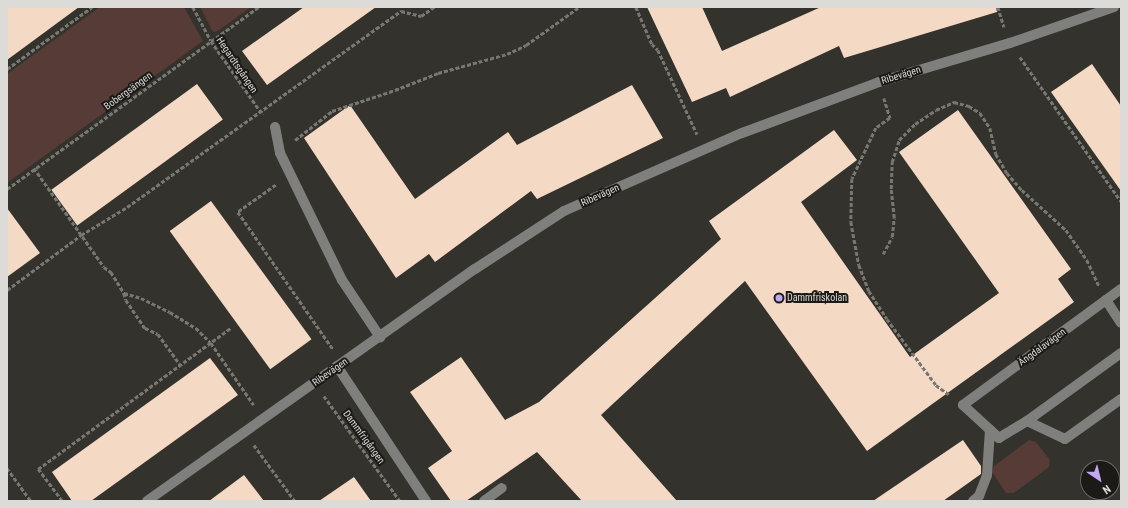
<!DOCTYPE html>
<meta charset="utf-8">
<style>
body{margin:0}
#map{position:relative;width:1128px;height:508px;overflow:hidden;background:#34322c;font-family:"Roboto Condensed",sans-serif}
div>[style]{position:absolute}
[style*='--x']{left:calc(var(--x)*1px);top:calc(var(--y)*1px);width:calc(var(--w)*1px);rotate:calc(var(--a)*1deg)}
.green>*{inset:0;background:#573b36}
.building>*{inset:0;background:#f4d9c4;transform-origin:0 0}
.path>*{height:2.5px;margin-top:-1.25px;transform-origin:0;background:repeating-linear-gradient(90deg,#787772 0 4px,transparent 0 6px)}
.minor>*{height:10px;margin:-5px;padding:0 5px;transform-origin:5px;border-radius:5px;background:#7f807d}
.dots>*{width:11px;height:11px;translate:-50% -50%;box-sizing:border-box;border:2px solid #1b1a17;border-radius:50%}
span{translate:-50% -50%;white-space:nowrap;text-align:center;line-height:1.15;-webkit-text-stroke:4px #1b1a17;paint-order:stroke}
.street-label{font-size:10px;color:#dcdbd8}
.poi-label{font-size:10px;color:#dcdbd8}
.left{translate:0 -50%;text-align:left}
.frame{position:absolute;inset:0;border:8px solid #dcdbd8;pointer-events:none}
.north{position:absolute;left:1080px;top:460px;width:40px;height:40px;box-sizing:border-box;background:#1b1a17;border:1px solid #686764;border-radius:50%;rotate:145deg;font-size:11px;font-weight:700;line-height:16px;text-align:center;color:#dcdbd8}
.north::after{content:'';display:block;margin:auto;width:14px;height:18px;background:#c1a8f3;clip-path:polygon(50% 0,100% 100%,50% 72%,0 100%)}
</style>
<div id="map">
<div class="green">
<div style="clip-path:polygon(100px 7px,184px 7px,203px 41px,7px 183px,7px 74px)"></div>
<div style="clip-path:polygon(200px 7px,251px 7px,218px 31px,213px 32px)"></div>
<div style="clip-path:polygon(1029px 440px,1036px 442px,1050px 460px,1049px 467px,1014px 493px,1006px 493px,992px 472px,994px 466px)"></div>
</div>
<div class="building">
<div style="clip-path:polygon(7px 7px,79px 7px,7px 60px)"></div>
<div style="clip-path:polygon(304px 7px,376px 7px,267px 85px,242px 51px)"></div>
<div style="clip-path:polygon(647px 7px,702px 7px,722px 51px,821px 7px,996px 7px,997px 12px,844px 58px,839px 46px,730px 97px,726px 88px,692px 102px)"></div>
<div style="clip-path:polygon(1092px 64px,1121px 106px,1121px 191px,1051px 92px)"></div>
<div style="left:197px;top:84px;width:44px;height:180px;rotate:54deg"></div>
<div style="clip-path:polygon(632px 85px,663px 138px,537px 199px,531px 191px,435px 262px,429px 254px,396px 278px,304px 138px,350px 105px,415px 199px,508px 132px,517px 145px)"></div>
<div style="clip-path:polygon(958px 110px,1071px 269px,1058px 279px,1074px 302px,867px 451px,745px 281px,601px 415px,677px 501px,582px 501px,537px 452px,466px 501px,451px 501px,428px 468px,452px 451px,410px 392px,461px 357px,505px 420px,539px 402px,721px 239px,709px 221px,834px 130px,857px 160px,801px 202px,910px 357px,999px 293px,899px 152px)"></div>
<div style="left:211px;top:201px;width:171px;height:51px;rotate:54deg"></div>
<div style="clip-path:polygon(7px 208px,40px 253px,7px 277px)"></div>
<div style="clip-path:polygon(210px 358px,238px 395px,91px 501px,72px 501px,52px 472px)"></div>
<div style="clip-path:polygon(963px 440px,981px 466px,981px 474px,943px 501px,873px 501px)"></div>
<div style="clip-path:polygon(244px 475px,264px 501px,209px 501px)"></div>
<div style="clip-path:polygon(354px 477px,371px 501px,319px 501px)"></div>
</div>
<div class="path">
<div style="--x:193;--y:7;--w:38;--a:62"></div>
<div style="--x:211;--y:41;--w:90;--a:54.9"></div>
<div style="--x:636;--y:7;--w:40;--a:66.6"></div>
<div style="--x:652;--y:44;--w:8;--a:45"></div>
<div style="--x:658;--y:50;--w:93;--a:65.1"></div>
<div style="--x:998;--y:7;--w:21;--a:73"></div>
<div style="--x:1020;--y:57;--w:176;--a:55"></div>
<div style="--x:7;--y:69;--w:105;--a:-36.1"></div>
<div style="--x:884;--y:98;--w:21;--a:73"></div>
<div style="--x:890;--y:118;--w:17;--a:144"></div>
<div style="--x:876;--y:128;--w:56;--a:115.2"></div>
<div style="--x:852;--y:179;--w:43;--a:91.3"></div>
<div style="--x:851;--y:222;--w:44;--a:79.5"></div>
<div style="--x:859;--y:265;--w:28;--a:69"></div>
<div style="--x:869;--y:291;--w:33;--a:57"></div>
<div style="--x:887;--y:319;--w:82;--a:53.4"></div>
<div style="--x:936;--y:385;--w:17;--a:36"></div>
<div style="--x:295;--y:140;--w:47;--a:-38.1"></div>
<div style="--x:332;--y:111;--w:66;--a:-18.4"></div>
<div style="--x:395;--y:90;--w:46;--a:-21.6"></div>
<div style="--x:438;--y:73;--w:72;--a:-15.4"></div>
<div style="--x:507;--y:54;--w:21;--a:-25"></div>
<div style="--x:526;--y:45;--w:65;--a:-35.6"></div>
<div style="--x:34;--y:168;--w:121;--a:54.7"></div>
<div style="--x:104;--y:267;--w:9;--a:36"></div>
<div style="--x:111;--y:272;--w:25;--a:58"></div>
<div style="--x:124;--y:293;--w:7;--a:74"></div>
<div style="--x:126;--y:300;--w:34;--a:56"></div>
<div style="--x:145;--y:328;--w:14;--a:25"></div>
<div style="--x:158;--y:334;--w:37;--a:54"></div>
<div style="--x:276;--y:185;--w:47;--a:144.6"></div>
<div style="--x:238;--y:212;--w:167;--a:55.3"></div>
<div style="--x:7;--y:189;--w:310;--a:-35.9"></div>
<div style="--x:883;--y:254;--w:19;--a:-62"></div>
<div style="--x:892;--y:237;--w:19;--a:-84"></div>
<div style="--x:894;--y:218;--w:29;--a:-96"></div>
<div style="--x:891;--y:189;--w:27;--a:-88"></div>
<div style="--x:892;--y:162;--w:23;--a:-72"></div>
<div style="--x:899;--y:140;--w:23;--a:-45"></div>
<div style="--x:915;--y:124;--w:25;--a:-34"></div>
<div style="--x:936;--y:110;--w:20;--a:-24"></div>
<div style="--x:954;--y:102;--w:16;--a:15"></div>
<div style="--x:969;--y:106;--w:13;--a:32"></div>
<div style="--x:980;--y:113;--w:18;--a:56"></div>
<div style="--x:990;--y:128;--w:27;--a:77"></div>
<div style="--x:996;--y:154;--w:22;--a:60"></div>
<div style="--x:1007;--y:173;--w:23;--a:49"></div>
<div style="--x:1022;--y:190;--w:59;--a:42.3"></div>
<div style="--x:1066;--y:230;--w:37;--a:55"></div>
<div style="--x:1087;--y:260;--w:29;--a:65"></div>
<div style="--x:7;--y:290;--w:92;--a:-36.6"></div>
<div style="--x:81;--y:235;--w:54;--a:-31.3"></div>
<div style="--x:127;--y:207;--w:337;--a:-35.6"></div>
<div style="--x:401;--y:11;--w:21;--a:14"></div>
<div style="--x:421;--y:16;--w:16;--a:-35"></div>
<div style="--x:124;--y:293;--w:18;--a:16"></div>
<div style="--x:141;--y:298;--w:32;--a:26"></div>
<div style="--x:170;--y:312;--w:31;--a:32"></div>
<div style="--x:196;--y:328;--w:21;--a:45"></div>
<div style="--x:211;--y:343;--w:75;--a:55.3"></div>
<div style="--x:324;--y:396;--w:130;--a:54.1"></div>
<div style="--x:254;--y:445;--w:69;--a:53.8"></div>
<div style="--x:7;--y:468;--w:41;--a:54"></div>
<div style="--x:62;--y:501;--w:40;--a:-127"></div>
<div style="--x:38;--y:469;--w:239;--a:-36.2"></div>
</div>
<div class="minor">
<div style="--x:275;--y:127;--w:26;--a:79"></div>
<div style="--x:280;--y:153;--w:141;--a:64"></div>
<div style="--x:342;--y:280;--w:69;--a:56.3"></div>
<div style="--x:1106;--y:300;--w:27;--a:57"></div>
<div style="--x:1121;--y:353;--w:116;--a:144.1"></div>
<div style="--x:1027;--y:421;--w:42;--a:25.3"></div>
<div style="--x:1065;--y:439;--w:69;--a:-35.5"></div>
<div style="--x:337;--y:366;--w:162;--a:56.6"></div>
<div style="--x:1027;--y:421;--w:33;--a:149"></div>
<div style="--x:999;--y:438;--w:49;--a:-137.5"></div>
<div style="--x:963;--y:405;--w:196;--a:-36.3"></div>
<div style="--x:147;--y:501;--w:402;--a:-35.3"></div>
<div style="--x:475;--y:269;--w:106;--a:-33.1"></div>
<div style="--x:564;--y:211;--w:194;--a:-23.7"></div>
<div style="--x:742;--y:133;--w:146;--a:-20.4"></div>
<div style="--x:879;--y:82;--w:137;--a:-16.6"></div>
<div style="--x:1010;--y:43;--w:110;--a:-19.1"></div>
<div style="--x:484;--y:501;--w:22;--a:-36"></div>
<div style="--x:973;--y:501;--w:8;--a:-40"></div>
<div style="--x:979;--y:496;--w:22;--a:-69"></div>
<div style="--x:987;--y:475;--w:45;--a:-86.2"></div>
</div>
<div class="dots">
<div style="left:779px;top:298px;background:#c1a8f3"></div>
</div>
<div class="street-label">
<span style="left:237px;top:65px;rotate:56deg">Hegardtsgången</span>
<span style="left:901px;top:75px;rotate:-17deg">Ribevägen</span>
<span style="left:128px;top:91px;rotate:-36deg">Bobergsängen</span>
<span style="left:600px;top:195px;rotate:-24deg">Ribevägen</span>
<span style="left:1042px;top:347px;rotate:-36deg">Ängdalavägen</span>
<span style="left:330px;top:372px;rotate:-35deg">Ribevägen</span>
<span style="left:364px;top:437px;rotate:54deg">Dammfrigången</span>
</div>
<div class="poi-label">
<span class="left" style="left:787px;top:298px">Dammfriskolan</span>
</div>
<div class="frame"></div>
<div class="north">N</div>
</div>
